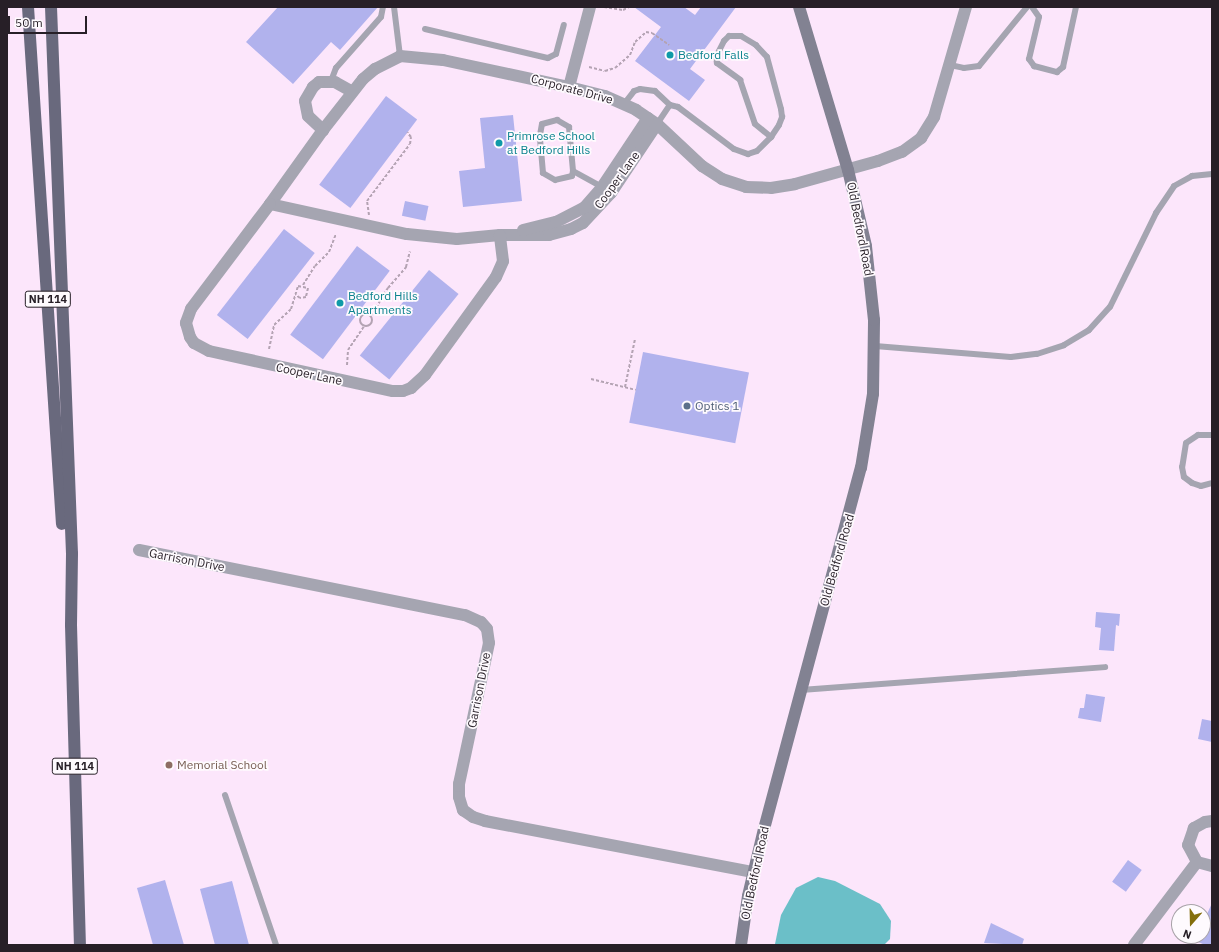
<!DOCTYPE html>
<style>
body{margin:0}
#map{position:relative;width:1219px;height:952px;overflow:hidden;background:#fce6fb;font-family:"IBM Plex Sans",sans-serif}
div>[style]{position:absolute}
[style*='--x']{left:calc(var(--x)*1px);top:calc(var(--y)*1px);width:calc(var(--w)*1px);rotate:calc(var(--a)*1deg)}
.water>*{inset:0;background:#6bbfc8}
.building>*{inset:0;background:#b1b2ed;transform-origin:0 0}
.path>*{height:2px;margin-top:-1px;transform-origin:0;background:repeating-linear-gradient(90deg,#b4a3b3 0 3px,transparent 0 5px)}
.path>.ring{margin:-1px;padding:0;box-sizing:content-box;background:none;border:2px solid #b4a3b3;border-radius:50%}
.lane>*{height:6px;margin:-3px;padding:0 3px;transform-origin:3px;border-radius:3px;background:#a5a5b1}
.street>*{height:12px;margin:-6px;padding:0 6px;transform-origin:6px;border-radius:6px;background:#a5a5b1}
.secondary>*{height:12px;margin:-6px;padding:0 6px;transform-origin:6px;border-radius:6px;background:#828292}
.primary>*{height:12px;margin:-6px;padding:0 6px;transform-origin:6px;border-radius:6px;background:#69697d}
.dots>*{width:11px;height:11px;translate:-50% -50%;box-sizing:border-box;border:2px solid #fefafe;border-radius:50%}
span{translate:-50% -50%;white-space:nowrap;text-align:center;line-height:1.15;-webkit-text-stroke:3.5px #fefafe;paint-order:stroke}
.shield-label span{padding:1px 3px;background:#fefafe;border:1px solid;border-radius:3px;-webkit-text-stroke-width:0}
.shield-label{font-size:11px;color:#271f27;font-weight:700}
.culture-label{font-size:12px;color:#0d838f}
.left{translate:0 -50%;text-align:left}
.street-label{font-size:12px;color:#271f27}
.service-label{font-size:12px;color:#4e5e75}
.education-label{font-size:12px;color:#785e54}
.frame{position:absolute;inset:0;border:8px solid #271f27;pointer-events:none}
.north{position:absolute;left:1171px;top:904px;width:40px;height:40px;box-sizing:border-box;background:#fefafe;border:1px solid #a8a2a8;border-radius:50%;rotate:200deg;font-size:11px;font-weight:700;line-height:16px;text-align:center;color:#271f27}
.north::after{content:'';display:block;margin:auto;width:14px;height:18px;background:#846e0c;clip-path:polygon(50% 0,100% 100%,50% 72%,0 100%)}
.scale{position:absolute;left:8px;top:16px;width:79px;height:18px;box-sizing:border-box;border:2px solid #271f27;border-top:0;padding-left:5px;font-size:12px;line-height:14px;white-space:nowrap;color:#271f27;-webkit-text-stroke:3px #fefafe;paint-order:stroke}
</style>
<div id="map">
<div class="water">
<div style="clip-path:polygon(818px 877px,835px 881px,880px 904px,891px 921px,890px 939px,884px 945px,775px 944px,781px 915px,796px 888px)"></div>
</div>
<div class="building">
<div style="clip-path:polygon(278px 7px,378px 7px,340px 50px,331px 42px,293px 84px,246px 42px)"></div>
<div style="clip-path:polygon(634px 7px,684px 7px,695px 15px,701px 7px,736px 7px,690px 69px,705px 80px,689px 101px,635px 61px,661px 27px)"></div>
<div style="left:386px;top:96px;width:39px;height:111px;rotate:37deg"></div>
<div style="clip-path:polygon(513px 115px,522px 201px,463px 207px,459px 171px,485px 168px,480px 118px)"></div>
<div style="left:405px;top:201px;width:24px;height:15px;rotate:12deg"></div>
<div style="left:284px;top:229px;width:39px;height:109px;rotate:38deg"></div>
<div style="left:357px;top:246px;width:41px;height:111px;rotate:37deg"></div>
<div style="left:429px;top:270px;width:38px;height:110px;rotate:39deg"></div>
<div style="left:643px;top:352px;width:108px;height:72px;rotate:11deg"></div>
<div style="clip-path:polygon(1096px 612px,1120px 614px,1119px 626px,1116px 625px,1114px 651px,1099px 650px,1101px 628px,1095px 627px)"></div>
<div style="clip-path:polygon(1086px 694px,1105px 697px,1101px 722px,1078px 718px,1080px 708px,1084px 708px)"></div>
<div style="clip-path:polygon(1202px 719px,1212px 721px,1212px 742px,1198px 739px)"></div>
<div style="left:1128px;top:860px;width:17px;height:27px;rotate:36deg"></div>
<div style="clip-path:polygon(165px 880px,184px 945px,153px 945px,137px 888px)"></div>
<div style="clip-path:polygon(232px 881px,249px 945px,215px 945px,200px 889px)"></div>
<div style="clip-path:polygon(1212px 903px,1212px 945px,1205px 945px,1185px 936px,1203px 936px,1203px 923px)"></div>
<div style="clip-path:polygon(991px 923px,1024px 939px,1022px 945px,984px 943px)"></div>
</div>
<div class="path">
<div style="--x:604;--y:7;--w:19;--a:9"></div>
<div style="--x:623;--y:10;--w:7;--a:-27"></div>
<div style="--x:589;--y:67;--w:16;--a:14"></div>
<div style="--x:605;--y:71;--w:10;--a:-17"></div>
<div style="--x:615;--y:68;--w:20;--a:-41"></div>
<div style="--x:630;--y:55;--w:14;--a:-69"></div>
<div style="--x:635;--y:42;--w:15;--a:-42"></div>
<div style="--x:646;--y:32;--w:6;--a:9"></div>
<div style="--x:652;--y:33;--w:21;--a:35"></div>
<div style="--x:369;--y:215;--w:14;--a:-98"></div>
<div style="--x:367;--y:201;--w:71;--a:-53"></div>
<div style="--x:410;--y:144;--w:7;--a:-82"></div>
<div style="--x:411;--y:137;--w:6;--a:-129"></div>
<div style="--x:303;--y:285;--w:22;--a:-58"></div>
<div style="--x:315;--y:266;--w:20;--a:-45"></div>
<div style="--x:329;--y:252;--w:19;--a:-69"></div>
<div class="ring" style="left:360px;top:314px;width:10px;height:10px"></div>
<div style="--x:371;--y:316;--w:33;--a:-59"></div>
<div style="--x:388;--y:288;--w:28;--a:-49"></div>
<div style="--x:406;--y:267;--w:16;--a:-76"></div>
<div style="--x:269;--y:349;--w:25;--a:-78"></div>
<div style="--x:274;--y:325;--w:23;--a:-43"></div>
<div style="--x:291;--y:309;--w:24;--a:-73"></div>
<div style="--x:298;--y:286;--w:10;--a:11"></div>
<div style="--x:308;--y:288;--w:9;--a:103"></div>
<div style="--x:306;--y:297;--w:6;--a:171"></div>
<div style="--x:300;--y:298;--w:5;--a:-143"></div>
<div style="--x:347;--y:365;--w:15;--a:-86"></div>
<div style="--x:348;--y:350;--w:29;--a:-56"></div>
<div style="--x:591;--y:379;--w:46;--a:13.7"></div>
<div style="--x:625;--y:387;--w:49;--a:-78.2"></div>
</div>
<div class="lane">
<div style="--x:394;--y:7;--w:49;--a:83"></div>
<div style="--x:1032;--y:7;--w:12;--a:55"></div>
<div style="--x:1039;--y:17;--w:43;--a:103.4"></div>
<div style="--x:1029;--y:59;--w:9;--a:54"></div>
<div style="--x:1034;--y:66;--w:24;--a:15"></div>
<div style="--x:1057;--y:72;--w:8;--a:-40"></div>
<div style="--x:1063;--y:67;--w:61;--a:-77.8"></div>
<div style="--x:425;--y:29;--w:126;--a:13.3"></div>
<div style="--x:548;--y:58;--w:9;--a:-27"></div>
<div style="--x:556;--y:54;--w:30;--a:-75"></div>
<div style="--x:950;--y:65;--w:14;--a:12"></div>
<div style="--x:964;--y:68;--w:15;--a:-8"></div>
<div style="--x:979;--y:66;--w:76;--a:-50.9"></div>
<div style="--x:331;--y:81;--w:14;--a:-69"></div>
<div style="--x:336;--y:68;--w:68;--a:-48.6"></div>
<div style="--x:381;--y:17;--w:10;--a:-79"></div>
<div style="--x:624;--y:104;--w:16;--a:-52"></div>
<div style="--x:634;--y:91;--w:6;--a:-18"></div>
<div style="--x:640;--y:89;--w:15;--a:8"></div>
<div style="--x:655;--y:91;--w:21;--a:43"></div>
<div style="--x:670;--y:105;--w:8;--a:14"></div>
<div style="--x:678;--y:107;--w:70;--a:36.9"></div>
<div style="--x:734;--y:149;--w:15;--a:20"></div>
<div style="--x:748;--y:154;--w:9;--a:-18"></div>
<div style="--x:757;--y:151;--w:20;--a:-45"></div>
<div style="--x:771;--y:137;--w:14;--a:-56"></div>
<div style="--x:779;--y:125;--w:9;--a:-69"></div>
<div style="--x:782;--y:117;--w:8;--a:-97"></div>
<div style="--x:781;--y:109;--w:54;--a:-105.1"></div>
<div style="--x:767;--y:57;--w:16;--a:-133"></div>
<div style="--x:756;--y:45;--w:17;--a:-149"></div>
<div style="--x:741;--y:36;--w:12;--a:180"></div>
<div style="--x:729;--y:36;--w:7;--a:135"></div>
<div style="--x:724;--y:41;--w:18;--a:117"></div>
<div style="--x:716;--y:57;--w:6;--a:81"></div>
<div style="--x:717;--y:63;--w:29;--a:36"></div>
<div style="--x:740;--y:80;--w:46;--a:71.2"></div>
<div style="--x:755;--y:124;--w:21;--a:39"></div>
<div style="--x:557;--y:120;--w:14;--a:30"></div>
<div style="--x:569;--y:127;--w:44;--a:84.8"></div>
<div style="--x:573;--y:171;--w:5;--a:101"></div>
<div style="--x:572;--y:176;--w:17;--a:167"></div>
<div style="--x:555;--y:180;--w:14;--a:-150"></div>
<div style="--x:543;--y:173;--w:38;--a:-95"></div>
<div style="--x:540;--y:135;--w:11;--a:-80"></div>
<div style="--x:542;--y:124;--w:16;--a:-15"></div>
<div style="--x:657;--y:124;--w:23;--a:-56"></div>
<div style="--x:573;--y:171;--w:33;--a:29"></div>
<div style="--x:875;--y:346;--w:136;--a:4.6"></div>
<div style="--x:1011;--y:357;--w:26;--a:-7"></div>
<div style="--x:1037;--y:354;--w:28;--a:-18"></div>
<div style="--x:1064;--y:345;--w:29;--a:-31"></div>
<div style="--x:1089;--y:330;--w:31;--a:-48"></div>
<div style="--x:1110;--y:307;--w:105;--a:-63.9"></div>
<div style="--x:1156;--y:213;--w:32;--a:-56"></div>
<div style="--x:1174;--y:186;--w:21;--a:-29"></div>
<div style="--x:1192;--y:176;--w:20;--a:-6"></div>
<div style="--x:1212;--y:435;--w:14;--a:180"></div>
<div style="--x:1198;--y:435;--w:14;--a:146"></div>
<div style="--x:1186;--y:443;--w:24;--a:99"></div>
<div style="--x:1182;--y:467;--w:10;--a:79"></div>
<div style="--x:1184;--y:477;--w:10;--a:37"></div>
<div style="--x:1192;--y:483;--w:9;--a:18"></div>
<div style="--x:1201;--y:486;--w:11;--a:-15"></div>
<div style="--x:801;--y:690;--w:305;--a:-4.3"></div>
<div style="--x:225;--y:795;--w:158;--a:71.2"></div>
</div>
<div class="street">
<div style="--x:569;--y:87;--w:83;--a:-75.3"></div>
<div style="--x:351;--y:91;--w:18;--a:-151"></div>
<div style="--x:335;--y:82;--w:16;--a:180"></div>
<div style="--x:319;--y:82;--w:8;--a:140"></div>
<div style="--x:313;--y:87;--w:16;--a:120"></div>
<div style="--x:305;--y:101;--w:15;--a:79"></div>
<div style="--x:308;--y:116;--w:21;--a:43"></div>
<div style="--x:323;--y:130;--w:65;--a:-51.9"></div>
<div style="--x:363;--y:79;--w:16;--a:-40"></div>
<div style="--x:375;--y:69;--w:28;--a:-27"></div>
<div style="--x:400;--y:56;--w:43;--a:5.3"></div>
<div style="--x:443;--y:60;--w:129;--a:12.1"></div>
<div style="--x:569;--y:87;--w:37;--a:14"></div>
<div style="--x:605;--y:96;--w:34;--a:24"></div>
<div style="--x:636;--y:110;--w:25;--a:34"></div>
<div style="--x:657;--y:124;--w:62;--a:43"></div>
<div style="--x:702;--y:166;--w:24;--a:33"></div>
<div style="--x:722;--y:179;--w:25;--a:18"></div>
<div style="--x:746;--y:187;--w:25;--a:2"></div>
<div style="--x:771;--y:188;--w:24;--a:-9"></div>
<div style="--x:795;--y:184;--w:86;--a:-15.5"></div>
<div style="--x:878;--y:161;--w:26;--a:-21"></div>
<div style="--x:902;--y:152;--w:24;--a:-36"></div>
<div style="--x:921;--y:138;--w:25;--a:-58"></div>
<div style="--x:934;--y:117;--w:115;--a:-73.8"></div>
<div style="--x:323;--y:130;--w:91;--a:125.6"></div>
<div style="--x:270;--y:204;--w:140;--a:12.4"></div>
<div style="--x:407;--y:234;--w:50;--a:5.7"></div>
<div style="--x:457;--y:239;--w:43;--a:-5.3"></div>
<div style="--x:500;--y:235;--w:49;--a:0"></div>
<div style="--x:549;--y:235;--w:23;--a:-15"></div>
<div style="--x:571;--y:229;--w:13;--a:-27"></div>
<div style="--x:583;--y:223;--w:41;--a:-47"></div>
<div style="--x:611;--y:193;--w:83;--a:-56.3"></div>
<div style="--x:270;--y:204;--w:131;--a:127"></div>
<div style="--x:191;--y:309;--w:15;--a:110"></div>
<div style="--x:186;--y:323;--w:15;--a:74"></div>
<div style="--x:190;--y:337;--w:7;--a:56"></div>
<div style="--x:194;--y:343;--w:17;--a:28"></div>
<div style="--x:209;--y:351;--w:188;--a:12.3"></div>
<div style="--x:393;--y:391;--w:10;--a:0"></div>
<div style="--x:403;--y:391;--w:9;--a:-21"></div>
<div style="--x:411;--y:388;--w:19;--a:-43"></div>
<div style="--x:425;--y:375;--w:121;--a:-54.1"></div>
<div style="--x:496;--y:277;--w:17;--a:-66"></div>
<div style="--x:503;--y:261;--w:26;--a:-97"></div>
<div style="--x:523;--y:230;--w:34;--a:-14"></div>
<div style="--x:556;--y:222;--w:31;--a:-27"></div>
<div style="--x:584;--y:208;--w:28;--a:-49"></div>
<div style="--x:602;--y:187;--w:83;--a:-56.3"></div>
<div style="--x:139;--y:550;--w:332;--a:11.3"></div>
<div style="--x:465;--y:615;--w:17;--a:24"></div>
<div style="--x:481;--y:622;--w:9;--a:49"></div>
<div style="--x:487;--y:629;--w:14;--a:82"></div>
<div style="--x:489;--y:643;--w:144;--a:102"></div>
<div style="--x:459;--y:784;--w:13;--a:90"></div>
<div style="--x:459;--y:797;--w:14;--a:73"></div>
<div style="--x:463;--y:810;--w:12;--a:35"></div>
<div style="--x:473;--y:817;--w:13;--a:18"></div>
<div style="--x:485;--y:821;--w:273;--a:10.8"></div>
<div style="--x:1212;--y:821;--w:7;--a:172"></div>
<div style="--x:1205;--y:822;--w:13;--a:151"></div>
<div style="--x:1194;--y:828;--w:18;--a:109"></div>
<div style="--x:1188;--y:845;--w:19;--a:62"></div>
<div style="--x:1197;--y:862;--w:16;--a:15"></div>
<div style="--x:1134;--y:945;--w:104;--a:-52.8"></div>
</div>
<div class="secondary">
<div style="--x:741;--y:945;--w:49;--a:-81.9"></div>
<div style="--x:748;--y:896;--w:69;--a:-76.6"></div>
<div style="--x:764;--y:829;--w:374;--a:-75"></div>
<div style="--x:861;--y:468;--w:75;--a:-80.8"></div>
<div style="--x:873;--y:394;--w:74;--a:-89.2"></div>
<div style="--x:874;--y:320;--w:74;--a:-96.2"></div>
<div style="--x:866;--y:246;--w:78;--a:-103.3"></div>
<div style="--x:848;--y:170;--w:170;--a:-106.7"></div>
</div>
<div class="primary">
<div style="--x:28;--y:7;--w:518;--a:86.24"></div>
<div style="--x:51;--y:7;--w:547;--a:87.8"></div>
<div style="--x:72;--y:554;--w:71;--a:90.8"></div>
<div style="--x:71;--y:625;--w:320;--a:88.4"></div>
</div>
<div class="dots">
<div style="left:670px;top:55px;background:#0f9aa8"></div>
<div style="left:499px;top:143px;background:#0f9aa8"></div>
<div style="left:340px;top:303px;background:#0f9aa8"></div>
<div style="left:687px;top:406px;background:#5c6f8a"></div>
<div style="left:169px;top:765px;background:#8d6e63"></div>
</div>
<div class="shield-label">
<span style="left:48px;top:299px">NH 114</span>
<span style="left:75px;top:766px">NH 114</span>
</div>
<div class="culture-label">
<span class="left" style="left:678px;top:55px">Bedford Falls</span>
<span class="left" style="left:507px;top:143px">Primrose School<br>at Bedford Hills</span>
<span class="left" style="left:348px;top:303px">Bedford Hills<br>Apartments</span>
</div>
<div class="street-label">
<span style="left:572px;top:89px;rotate:15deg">Corporate Drive</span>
<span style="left:617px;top:180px;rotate:-54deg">Cooper Lane</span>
<span style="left:860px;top:229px;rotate:79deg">Old Bedford Road</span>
<span style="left:309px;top:374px;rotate:12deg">Cooper Lane</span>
<span style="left:187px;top:560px;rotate:11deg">Garrison Drive</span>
<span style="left:837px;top:560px;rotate:-74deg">Old Bedford Road</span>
<span style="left:479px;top:690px;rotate:-79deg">Garrison Drive</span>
<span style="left:755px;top:873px;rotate:-78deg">Old Bedford Road</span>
</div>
<div class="service-label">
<span class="left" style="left:695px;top:406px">Optics 1</span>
</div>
<div class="education-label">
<span class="left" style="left:177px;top:765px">Memorial School</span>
</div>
<div class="frame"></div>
<div class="north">N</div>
<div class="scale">50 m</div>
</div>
